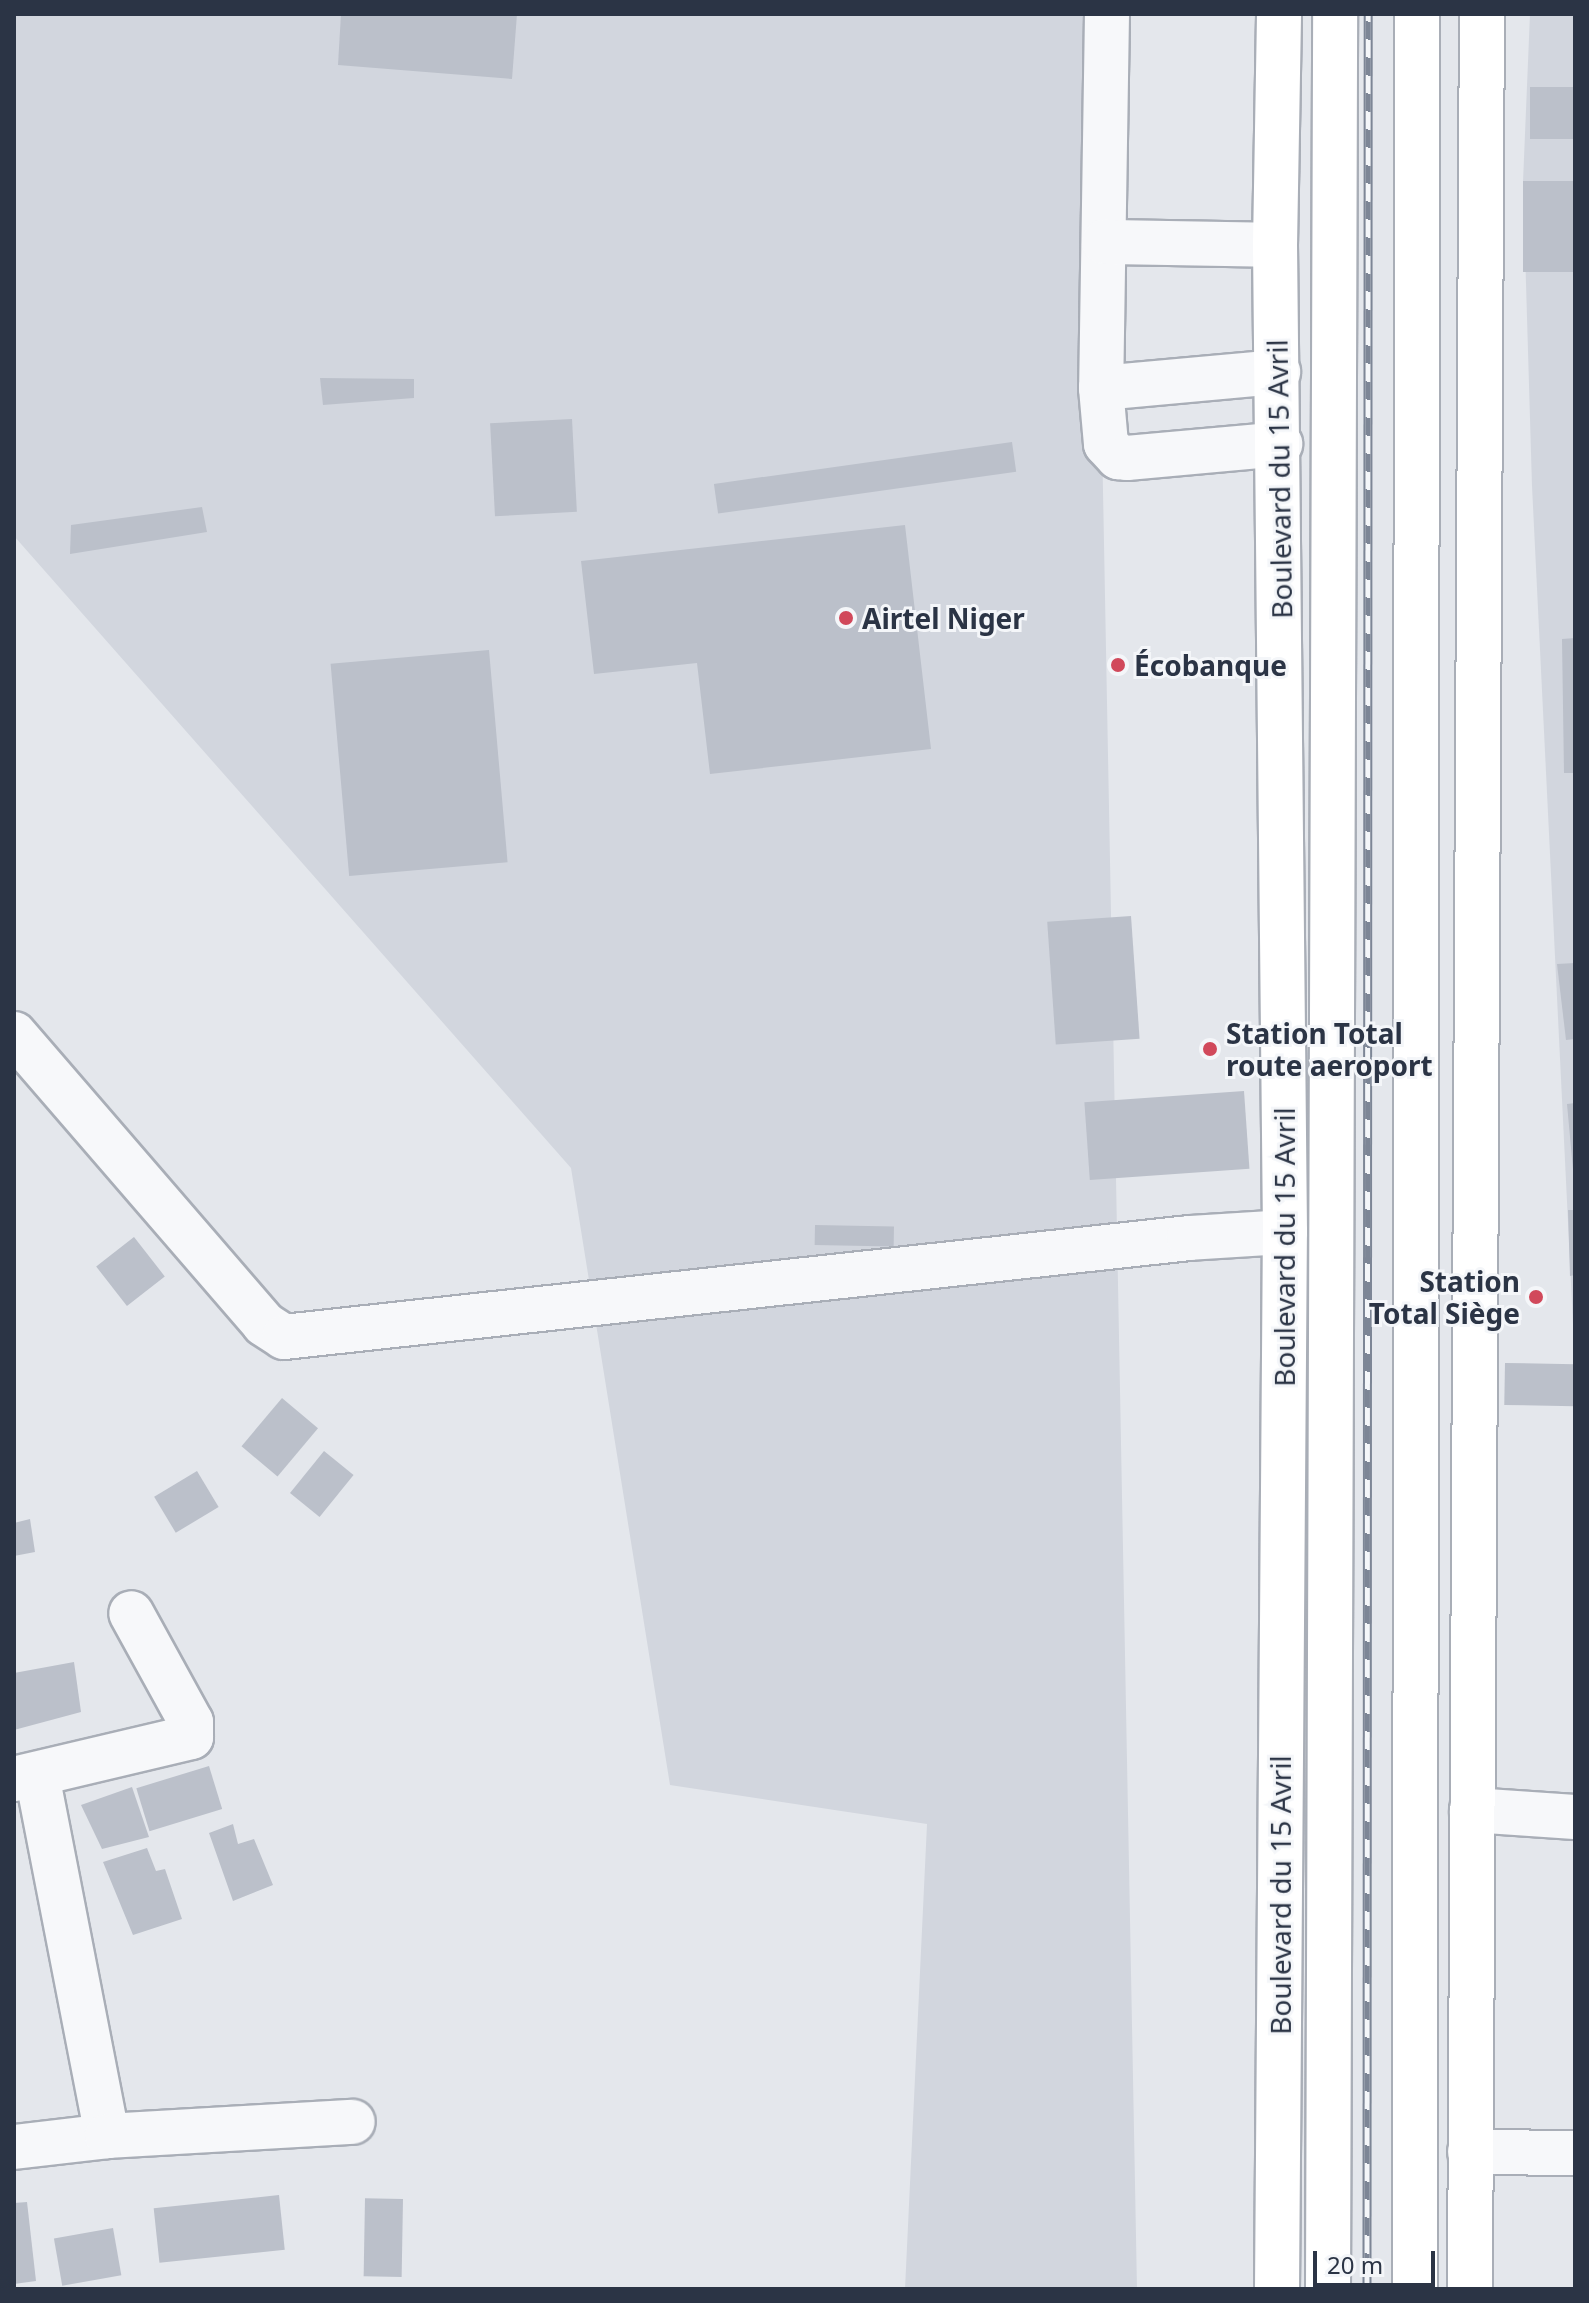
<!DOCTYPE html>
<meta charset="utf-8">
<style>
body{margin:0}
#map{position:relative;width:1589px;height:2303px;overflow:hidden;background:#e4e7ec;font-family:"Noto Sans",sans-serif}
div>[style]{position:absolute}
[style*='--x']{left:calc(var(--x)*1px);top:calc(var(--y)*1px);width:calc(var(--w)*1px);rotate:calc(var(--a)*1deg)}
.built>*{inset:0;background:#d2d6de}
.building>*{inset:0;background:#bbc0ca;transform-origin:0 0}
.roads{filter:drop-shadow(2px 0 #a9aeb7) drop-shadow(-2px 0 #a9aeb7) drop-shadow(0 2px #a9aeb7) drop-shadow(0 -2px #a9aeb7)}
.minor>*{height:44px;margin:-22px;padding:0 22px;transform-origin:22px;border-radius:22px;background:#f7f8fa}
.major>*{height:44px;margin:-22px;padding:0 22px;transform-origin:22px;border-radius:22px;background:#fff}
.highway>*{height:44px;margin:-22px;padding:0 22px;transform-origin:22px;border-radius:22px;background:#fff}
.rail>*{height:9px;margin-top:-4.5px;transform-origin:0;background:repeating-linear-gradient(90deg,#f4f6f9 0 18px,#7d8696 0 36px);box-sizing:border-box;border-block:2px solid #7d8696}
.dots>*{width:22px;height:22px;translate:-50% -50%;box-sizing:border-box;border:4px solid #f4f6f9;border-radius:50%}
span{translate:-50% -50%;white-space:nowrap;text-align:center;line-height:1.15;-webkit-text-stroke:6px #f4f6f9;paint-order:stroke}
.street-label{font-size:28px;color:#2b3445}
.poi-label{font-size:28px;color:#2b3445;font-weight:700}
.left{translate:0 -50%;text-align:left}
.right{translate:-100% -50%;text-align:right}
.frame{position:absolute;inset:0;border:16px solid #2b3445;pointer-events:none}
.scale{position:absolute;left:1313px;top:2251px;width:122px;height:36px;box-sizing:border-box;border:4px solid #2b3445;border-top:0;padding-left:10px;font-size:24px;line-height:28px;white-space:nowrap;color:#2b3445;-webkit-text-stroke:6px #f4f6f9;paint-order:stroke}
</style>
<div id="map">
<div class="built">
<div style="clip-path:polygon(14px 14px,1094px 14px,1137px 2289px,905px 2289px,927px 1824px,670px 1785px,571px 1168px,14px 536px)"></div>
<div style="clip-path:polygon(1530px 14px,1575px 14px,1575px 1365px,1532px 486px,1523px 182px)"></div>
</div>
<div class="building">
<div style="clip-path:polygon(341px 14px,517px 14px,512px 79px,338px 65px)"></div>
<div style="left:1530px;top:87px;width:45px;height:52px"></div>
<div style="left:1575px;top:181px;width:91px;height:52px;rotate:90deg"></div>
<div style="clip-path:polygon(320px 378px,414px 379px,414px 398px,323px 405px)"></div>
<div style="left:572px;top:419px;width:93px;height:82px;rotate:87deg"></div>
<div style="left:1012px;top:442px;width:30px;height:301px;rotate:82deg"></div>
<div style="clip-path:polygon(202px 507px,207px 532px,70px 554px,71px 525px)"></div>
<div style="clip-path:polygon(905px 525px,931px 749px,710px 774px,697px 663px,594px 674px,581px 561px)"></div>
<div style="clip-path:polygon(1575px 638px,1575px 773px,1564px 773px,1562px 639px)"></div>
<div style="left:489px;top:650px;width:213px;height:159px;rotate:85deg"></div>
<div style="left:1131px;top:916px;width:123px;height:84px;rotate:86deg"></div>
<div style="clip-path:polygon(1575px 963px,1575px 1039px,1566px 1040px,1557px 964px)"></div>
<div style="left:1244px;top:1091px;width:78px;height:160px;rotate:86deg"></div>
<div style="clip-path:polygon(1575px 1103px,1575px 1170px,1573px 1170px,1567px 1104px)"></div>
<div style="clip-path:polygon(1568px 1210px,1575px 1210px,1575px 1275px,1570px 1276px)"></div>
<div style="left:815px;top:1225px;width:79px;height:20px;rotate:1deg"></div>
<div style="left:134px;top:1237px;width:50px;height:48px;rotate:52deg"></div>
<div style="left:1505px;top:1363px;width:70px;height:42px;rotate:1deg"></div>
<div style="left:282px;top:1398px;width:47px;height:63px;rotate:40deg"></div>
<div style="left:324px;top:1451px;width:38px;height:54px;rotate:39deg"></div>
<div style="left:197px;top:1471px;width:42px;height:50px;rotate:59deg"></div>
<div style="clip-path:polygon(30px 1519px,35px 1552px,14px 1556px,14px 1523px)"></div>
<div style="clip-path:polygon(74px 1662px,81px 1712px,14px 1730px,14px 1673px)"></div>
<div style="left:209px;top:1766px;width:45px;height:76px;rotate:73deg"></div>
<div style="clip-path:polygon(132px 1787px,149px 1837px,102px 1849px,81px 1805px)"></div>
<div style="clip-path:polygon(233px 1824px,238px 1844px,254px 1839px,273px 1885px,233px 1901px,209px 1833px)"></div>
<div style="clip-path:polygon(147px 1848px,156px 1871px,165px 1869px,182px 1919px,133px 1935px,103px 1862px)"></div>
<div style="left:279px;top:2195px;width:55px;height:126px;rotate:84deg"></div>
<div style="left:403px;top:2199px;width:78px;height:38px;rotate:91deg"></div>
<div style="clip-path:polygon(27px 2202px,36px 2281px,14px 2284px,14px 2203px)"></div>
<div style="left:113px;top:2228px;width:48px;height:60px;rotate:80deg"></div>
</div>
<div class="roads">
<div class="minor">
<div style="--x:1107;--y:14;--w:374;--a:90.9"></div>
<div style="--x:1101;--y:388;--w:56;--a:84.9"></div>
<div style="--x:1106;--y:444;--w:18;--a:47"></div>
<div style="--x:1118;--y:457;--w:9;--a:6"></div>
<div style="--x:1127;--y:458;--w:154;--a:-5.2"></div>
<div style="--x:1104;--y:242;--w:171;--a:1"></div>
<div style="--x:1101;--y:388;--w:178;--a:-5.2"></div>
<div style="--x:14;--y:1034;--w:383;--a:49.2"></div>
<div style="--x:264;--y:1324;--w:24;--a:33"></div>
<div style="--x:284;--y:1337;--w:910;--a:-6.24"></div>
<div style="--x:1189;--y:1238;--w:96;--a:-3.6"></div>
<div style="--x:37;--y:1775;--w:368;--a:79"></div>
<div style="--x:14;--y:1779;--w:182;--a:-13.3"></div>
<div style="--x:191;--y:1737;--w:15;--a:-90"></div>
<div style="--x:191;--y:1722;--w:124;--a:-118.8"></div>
<div style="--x:1472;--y:1810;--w:103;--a:3.9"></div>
<div style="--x:14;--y:2147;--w:94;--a:-6.7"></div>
<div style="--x:107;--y:2136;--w:246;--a:-3.3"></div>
<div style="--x:1470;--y:2152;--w:105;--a:0.5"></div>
</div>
<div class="major">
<div style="--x:1277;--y:2289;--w:1057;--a:-89.57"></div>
<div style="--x:1285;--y:1232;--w:987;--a:-90.58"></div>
<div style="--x:1275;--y:245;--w:231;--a:-89"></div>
<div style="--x:1470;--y:2289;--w:2275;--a:-89.7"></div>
</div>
<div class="highway">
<div style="--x:1328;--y:2289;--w:2275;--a:-89.82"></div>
<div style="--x:1415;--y:2289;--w:2275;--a:-89.95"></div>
</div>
</div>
<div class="rail">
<div style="--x:1367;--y:2289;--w:2275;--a:-89.97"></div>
</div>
<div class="dots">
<div style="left:846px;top:618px;background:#d1495b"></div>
<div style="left:1118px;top:665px;background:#d1495b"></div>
<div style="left:1210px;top:1049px;background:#d1495b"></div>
<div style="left:1536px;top:1297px;background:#d1495b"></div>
</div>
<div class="street-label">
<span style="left:1279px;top:479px;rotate:-91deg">Boulevard du 15 Avril</span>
<span style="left:1284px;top:1247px;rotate:-90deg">Boulevard du 15 Avril</span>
<span style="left:1280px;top:1895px;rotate:-90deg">Boulevard du 15 Avril</span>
</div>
<div class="poi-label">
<span class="left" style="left:862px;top:618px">Airtel Niger</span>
<span class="left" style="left:1134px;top:665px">Écobanque</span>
<span class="left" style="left:1226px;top:1049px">Station Total<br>route aeroport</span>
<span class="right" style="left:1520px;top:1297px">Station<br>Total Siège</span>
</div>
<div class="frame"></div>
<div class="scale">20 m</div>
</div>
